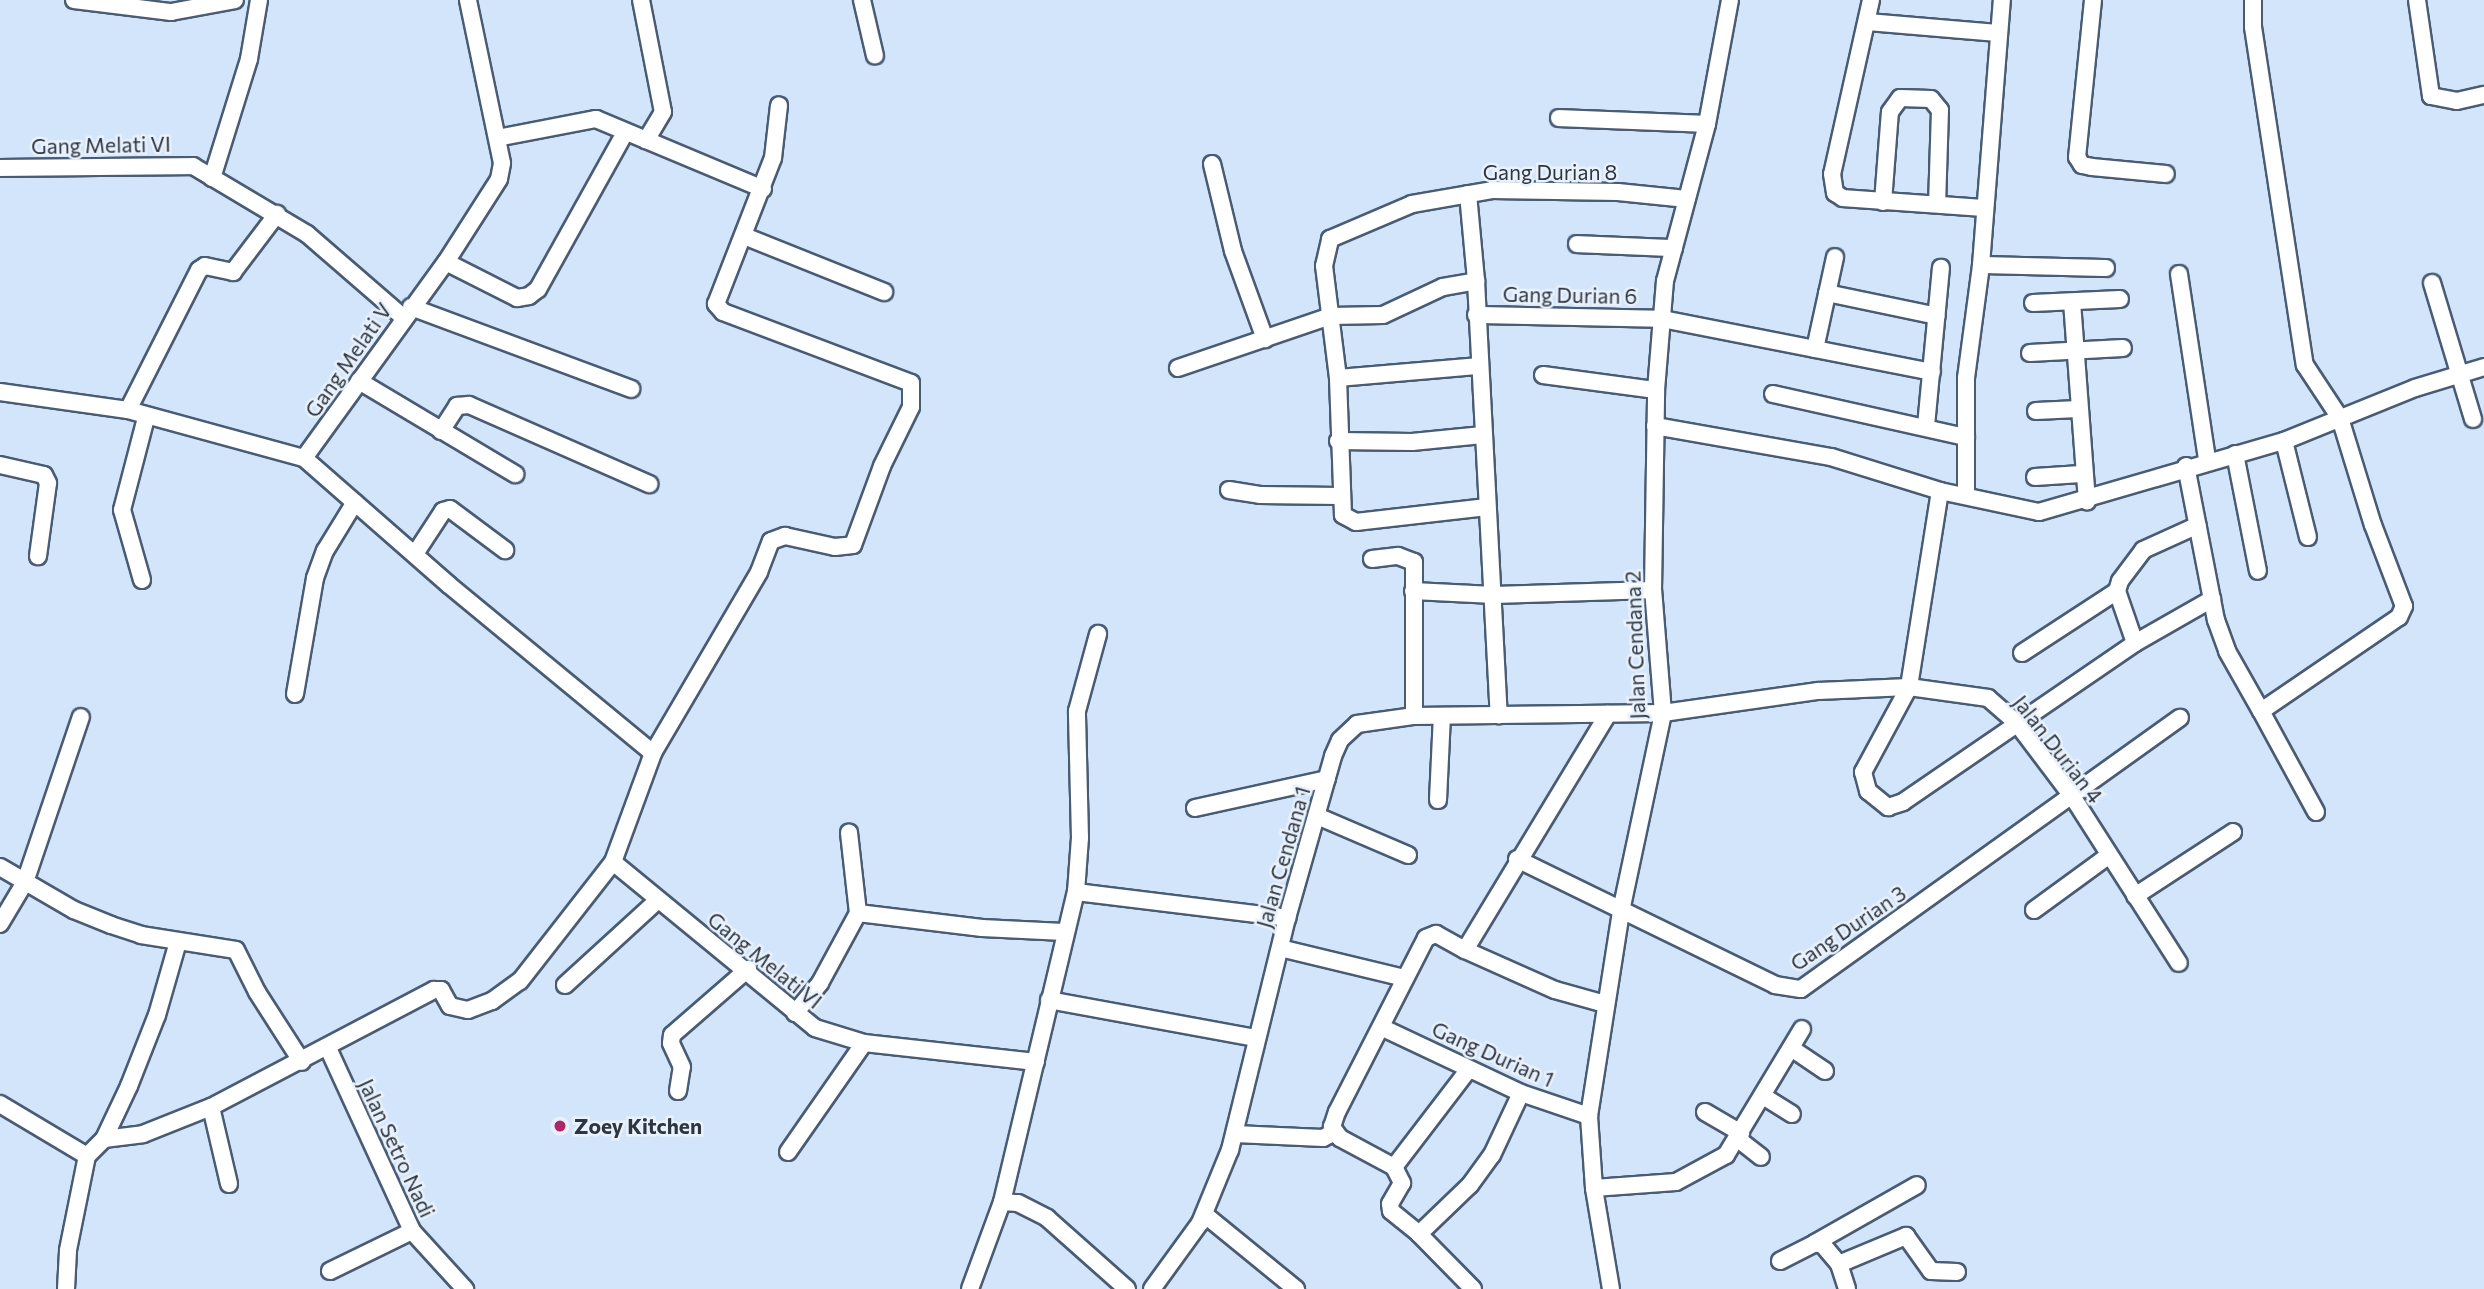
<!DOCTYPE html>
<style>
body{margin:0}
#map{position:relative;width:2484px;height:1289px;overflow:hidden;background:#d2e5fb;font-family:Commissioner,sans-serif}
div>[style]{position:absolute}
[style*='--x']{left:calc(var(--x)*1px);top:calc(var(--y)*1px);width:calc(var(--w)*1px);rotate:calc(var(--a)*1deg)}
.roads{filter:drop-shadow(2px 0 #495c74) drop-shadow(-2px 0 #495c74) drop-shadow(0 2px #495c74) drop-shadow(0 -2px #495c74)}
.minor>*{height:16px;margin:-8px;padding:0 8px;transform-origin:8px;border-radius:8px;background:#fff}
.dots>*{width:19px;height:19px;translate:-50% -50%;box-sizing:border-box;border:4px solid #e8f1fc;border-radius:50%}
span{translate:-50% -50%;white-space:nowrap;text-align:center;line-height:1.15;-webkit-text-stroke:5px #e8f1fc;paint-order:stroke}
.street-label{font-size:21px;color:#2d3640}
.poi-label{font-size:21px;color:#2d3640;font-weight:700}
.left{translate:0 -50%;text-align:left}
</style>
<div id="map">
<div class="roads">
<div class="minor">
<div style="--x:74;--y:0;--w:98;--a:7.1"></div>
<div style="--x:171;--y:12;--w:65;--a:-10.6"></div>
<div style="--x:641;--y:0;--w:114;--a:78.9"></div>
<div style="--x:663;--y:112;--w:33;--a:121"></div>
<div style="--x:862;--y:0;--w:57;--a:76.9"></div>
<div style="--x:1871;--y:0;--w:178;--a:102.6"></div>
<div style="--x:1832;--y:174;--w:19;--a:81"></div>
<div style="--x:1835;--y:193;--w:9;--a:32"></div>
<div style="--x:1843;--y:198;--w:140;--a:4.1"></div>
<div style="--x:2093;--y:0;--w:158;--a:95.8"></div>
<div style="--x:2077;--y:157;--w:9;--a:58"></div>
<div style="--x:2082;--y:165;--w:10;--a:11"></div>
<div style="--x:2092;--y:167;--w:74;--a:5.4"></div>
<div style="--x:2253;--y:0;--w:27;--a:90"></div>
<div style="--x:2253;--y:27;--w:342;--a:81.3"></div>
<div style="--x:2305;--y:365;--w:64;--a:56.6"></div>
<div style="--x:2340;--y:418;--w:112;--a:72.9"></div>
<div style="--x:2373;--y:525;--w:87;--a:69.1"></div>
<div style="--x:2404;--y:606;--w:12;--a:114"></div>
<div style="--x:2399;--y:617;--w:167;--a:145.7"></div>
<div style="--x:2261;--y:711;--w:115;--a:61.4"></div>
<div style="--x:2417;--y:0;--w:97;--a:81.7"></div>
<div style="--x:2431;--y:96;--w:26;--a:11"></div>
<div style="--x:2457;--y:101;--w:28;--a:-13"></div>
<div style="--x:1867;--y:22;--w:132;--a:4.8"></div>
<div style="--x:1559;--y:118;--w:148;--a:2.3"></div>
<div style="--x:497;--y:138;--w:101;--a:-10.9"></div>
<div style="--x:596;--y:119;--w:181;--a:22.7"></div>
<div style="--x:1212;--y:164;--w:89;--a:76.4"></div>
<div style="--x:1233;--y:251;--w:94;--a:70"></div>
<div style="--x:0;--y:168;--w:193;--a:-0.6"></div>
<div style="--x:193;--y:166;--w:133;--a:30.8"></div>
<div style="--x:307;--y:234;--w:128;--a:40.9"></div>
<div style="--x:212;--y:178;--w:125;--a:-72.7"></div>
<div style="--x:249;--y:59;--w:60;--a:-80.4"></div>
<div style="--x:1468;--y:194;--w:87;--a:84.7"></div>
<div style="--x:1476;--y:281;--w:435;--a:87"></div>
<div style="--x:1883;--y:202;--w:90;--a:-85.6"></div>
<div style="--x:1890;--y:112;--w:17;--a:-54"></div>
<div style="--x:1900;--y:98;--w:31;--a:2"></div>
<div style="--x:1931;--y:99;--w:14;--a:51"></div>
<div style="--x:1940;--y:110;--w:94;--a:91.8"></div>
<div style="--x:744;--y:236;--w:151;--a:21.8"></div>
<div style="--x:1577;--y:244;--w:97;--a:2.4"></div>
<div style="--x:446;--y:262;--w:80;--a:26.9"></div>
<div style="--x:517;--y:298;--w:12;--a:-9"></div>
<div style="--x:529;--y:296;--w:11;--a:-38"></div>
<div style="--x:538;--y:289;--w:179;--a:-60.9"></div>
<div style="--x:1981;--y:265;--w:125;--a:1.4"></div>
<div style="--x:2179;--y:274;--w:188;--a:81.4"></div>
<div style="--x:2432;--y:283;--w:142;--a:73.2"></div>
<div style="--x:1827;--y:293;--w:112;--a:11.8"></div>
<div style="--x:2072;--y:302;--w:200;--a:85.7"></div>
<div style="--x:2033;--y:303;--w:87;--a:-2.6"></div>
<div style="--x:411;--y:307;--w:235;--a:20.4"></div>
<div style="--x:1476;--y:315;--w:186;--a:1.2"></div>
<div style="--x:1662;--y:319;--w:275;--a:11.1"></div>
<div style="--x:1815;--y:349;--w:94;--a:-77.7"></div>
<div style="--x:2030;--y:353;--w:93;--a:-3.1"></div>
<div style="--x:1178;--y:368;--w:162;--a:-18.8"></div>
<div style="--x:1331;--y:316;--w:52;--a:-1.1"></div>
<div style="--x:1383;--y:315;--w:66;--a:-25"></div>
<div style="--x:1443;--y:287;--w:34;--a:-10"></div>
<div style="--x:1543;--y:375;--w:114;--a:7.6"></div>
<div style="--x:1338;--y:378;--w:142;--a:-4.9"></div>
<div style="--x:359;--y:381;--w:182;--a:30.8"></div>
<div style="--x:0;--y:392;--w:129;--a:8"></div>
<div style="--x:128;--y:410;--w:182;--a:15.3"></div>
<div style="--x:304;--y:458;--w:242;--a:-54.1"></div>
<div style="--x:446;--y:262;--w:98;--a:-57.4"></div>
<div style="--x:499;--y:179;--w:16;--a:-79"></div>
<div style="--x:502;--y:163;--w:167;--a:-101.8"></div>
<div style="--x:1773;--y:394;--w:198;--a:12.6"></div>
<div style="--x:128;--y:410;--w:157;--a:-63.1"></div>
<div style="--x:199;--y:270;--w:7;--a:-34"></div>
<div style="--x:205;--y:266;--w:29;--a:12"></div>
<div style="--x:233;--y:272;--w:73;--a:-52.8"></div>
<div style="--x:2036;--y:411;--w:42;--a:-2.7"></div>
<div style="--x:1655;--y:426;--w:179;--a:10"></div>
<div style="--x:1831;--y:457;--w:114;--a:17.3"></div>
<div style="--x:1940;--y:491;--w:101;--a:12"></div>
<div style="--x:2039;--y:512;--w:255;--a:-16.2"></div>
<div style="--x:2284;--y:441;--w:141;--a:-22"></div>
<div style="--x:2415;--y:388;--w:72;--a:-16.9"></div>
<div style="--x:1926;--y:426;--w:159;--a:-84.6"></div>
<div style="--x:441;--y:431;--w:30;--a:-57"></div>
<div style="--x:457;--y:406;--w:12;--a:-5"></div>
<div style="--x:469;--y:405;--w:197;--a:23.7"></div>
<div style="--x:1338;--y:441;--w:74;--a:0.8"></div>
<div style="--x:1412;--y:442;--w:71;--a:-5.6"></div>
<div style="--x:2284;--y:441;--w:99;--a:76"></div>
<div style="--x:2235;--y:454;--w:119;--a:78.9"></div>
<div style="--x:304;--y:458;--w:193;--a:41.2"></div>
<div style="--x:449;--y:585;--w:264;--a:39.5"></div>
<div style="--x:0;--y:465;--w:45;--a:12.8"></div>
<div style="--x:44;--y:475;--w:9;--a:63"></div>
<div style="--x:48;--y:483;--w:74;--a:97.8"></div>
<div style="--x:2186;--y:466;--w:157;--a:79"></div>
<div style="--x:2216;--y:620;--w:33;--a:70"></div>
<div style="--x:2227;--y:651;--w:69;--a:60.5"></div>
<div style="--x:2035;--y:477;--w:46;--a:-3.7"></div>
<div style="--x:1229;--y:490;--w:31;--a:9"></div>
<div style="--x:1260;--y:495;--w:79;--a:0.7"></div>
<div style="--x:1940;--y:491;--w:198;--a:99"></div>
<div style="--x:1909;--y:687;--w:97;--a:118.4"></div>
<div style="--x:1863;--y:772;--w:20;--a:75"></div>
<div style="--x:1868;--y:791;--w:26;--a:39"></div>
<div style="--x:1888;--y:807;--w:16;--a:-18"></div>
<div style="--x:1903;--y:802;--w:281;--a:-34.4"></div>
<div style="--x:2135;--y:643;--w:89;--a:-29.7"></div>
<div style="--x:1966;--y:496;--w:118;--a:-90"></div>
<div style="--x:1966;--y:378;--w:114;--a:-82.4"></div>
<div style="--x:1981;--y:265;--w:266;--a:-85.5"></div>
<div style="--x:1487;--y:507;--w:132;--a:173.5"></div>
<div style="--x:1356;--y:522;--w:15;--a:-152"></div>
<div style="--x:1343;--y:515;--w:137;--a:-92.1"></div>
<div style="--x:1338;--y:378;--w:113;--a:-97.1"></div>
<div style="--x:1324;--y:266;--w:28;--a:-77"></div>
<div style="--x:1330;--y:239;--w:89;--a:-23.1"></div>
<div style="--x:1412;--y:204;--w:81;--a:-9.9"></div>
<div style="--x:1492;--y:190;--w:126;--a:0.9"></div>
<div style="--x:1618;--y:192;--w:69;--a:5.8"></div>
<div style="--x:415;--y:554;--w:51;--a:-56.9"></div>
<div style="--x:443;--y:511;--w:7;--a:-16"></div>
<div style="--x:450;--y:509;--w:69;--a:36.7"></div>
<div style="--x:1372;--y:559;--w:26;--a:-7"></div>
<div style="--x:1398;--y:556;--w:17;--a:21"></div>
<div style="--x:1414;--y:562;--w:154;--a:90"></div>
<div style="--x:142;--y:580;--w:73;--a:-105.9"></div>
<div style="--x:122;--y:510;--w:95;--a:-75.4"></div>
<div style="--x:1413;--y:591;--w:81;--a:2.8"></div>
<div style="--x:1494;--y:595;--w:159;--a:-1.8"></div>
<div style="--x:2135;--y:643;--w:55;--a:-109.1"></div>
<div style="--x:2117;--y:591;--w:10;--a:-73"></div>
<div style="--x:2120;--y:581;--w:39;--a:-53"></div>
<div style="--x:2143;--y:550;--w:60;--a:-24.4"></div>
<div style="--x:2022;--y:653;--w:113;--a:-33.1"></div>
<div style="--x:295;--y:694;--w:118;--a:-80.2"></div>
<div style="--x:315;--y:578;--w:29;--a:-70"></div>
<div style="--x:325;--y:551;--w:57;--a:-58.5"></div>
<div style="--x:1438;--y:800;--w:84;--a:-87.3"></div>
<div style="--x:1195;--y:808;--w:135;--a:-12.4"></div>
<div style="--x:1317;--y:816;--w:99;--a:23.2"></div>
<div style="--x:1517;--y:859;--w:287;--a:26"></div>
<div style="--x:1775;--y:985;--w:26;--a:9"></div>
<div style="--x:1801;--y:989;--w:466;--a:-35.6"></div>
<div style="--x:613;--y:862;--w:261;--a:39.4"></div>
<div style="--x:815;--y:1028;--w:51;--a:17"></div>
<div style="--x:864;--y:1043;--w:173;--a:6.3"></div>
<div style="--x:0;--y:867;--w:86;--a:30.2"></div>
<div style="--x:74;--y:910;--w:40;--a:22"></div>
<div style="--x:111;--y:925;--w:32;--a:18"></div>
<div style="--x:141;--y:935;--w:96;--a:9"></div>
<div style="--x:236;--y:950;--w:47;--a:63.4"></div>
<div style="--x:257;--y:992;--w:83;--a:57.3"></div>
<div style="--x:1076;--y:892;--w:54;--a:-85.8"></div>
<div style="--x:1080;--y:838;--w:127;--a:-91.4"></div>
<div style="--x:1077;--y:711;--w:80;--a:-74.7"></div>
<div style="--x:2135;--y:896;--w:117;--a:-33.1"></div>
<div style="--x:2034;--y:910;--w:92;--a:-36.1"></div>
<div style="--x:858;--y:913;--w:125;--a:6.9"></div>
<div style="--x:982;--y:928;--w:82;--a:2.8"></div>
<div style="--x:0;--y:924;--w:49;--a:-59.2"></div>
<div style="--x:25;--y:882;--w:174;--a:-71.3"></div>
<div style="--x:1280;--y:948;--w:128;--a:13.6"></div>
<div style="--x:1465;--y:950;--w:98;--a:24"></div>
<div style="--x:1555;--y:990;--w:52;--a:15.6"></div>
<div style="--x:565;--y:985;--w:125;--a:-42.4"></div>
<div style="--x:1049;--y:1000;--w:211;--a:10.4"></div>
<div style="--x:795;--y:1013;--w:39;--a:-50"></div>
<div style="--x:820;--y:983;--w:80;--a:-61.5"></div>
<div style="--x:858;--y:913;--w:81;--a:-96.4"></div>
<div style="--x:1383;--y:1028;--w:153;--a:25.2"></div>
<div style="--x:1521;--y:1093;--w:72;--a:18.7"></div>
<div style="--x:328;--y:1048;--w:201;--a:65.3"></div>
<div style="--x:412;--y:1231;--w:79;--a:47.6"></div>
<div style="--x:1791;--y:1048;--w:41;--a:34.1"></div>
<div style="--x:1469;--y:1069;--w:123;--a:127.4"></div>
<div style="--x:1394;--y:1167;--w:18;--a:63"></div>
<div style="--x:1402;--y:1183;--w:24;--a:120"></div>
<div style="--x:1390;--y:1204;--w:7;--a:82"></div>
<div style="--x:1391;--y:1211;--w:36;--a:39"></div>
<div style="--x:1419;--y:1234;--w:71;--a:-43.9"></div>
<div style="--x:1470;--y:1185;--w:37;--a:-54"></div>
<div style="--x:1492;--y:1155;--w:68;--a:-64.9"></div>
<div style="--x:678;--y:1091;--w:24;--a:-81"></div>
<div style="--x:682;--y:1067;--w:26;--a:-115"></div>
<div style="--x:671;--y:1043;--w:8;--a:-83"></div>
<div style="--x:672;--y:1035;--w:101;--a:-41"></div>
<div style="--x:1763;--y:1096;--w:34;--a:32"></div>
<div style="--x:0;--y:1104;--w:101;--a:30.9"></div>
<div style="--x:211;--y:1107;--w:79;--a:76.8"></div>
<div style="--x:1705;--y:1112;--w:42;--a:30.3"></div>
<div style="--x:1235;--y:1134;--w:88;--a:2.6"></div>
<div style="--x:1323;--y:1138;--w:13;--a:-27"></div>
<div style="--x:104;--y:1139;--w:39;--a:-7"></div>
<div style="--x:143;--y:1134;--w:73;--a:-21.7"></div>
<div style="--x:211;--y:1107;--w:252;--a:-27.7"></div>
<div style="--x:434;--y:990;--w:7;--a:0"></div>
<div style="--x:441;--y:990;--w:18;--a:61"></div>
<div style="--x:450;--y:1006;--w:18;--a:13"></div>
<div style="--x:468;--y:1010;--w:26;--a:-21"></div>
<div style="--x:492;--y:1001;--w:34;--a:-36"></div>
<div style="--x:520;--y:981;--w:151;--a:-52"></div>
<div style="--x:613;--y:862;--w:116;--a:-69.8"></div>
<div style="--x:653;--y:753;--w:210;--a:-59.6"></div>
<div style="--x:759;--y:572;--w:33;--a:-69"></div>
<div style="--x:771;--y:541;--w:15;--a:-20"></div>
<div style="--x:785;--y:536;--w:51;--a:12.4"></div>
<div style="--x:835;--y:547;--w:18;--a:-6"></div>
<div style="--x:853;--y:545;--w:84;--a:-69.8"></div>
<div style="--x:882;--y:466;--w:66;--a:-63.8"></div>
<div style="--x:911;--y:407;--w:24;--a:-90"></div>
<div style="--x:911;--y:383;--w:201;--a:-159.3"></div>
<div style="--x:723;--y:312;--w:11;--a:-131"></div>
<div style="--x:716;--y:304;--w:157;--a:-68.7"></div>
<div style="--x:773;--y:158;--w:53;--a:-83.5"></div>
<div style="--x:1738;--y:1139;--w:29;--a:38"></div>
<div style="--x:788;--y:1152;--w:133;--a:-55.1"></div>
<div style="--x:1394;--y:1167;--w:61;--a:-151.8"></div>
<div style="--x:1340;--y:1138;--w:14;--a:-126"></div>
<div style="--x:1332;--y:1127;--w:16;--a:-72"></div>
<div style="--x:1337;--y:1112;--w:195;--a:-62.9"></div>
<div style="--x:1426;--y:938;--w:11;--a:-22"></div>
<div style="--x:1436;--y:934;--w:33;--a:29"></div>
<div style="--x:1465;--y:950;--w:276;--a:-58.8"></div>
<div style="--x:1594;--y:1188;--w:82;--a:-4.2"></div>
<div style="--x:1676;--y:1182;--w:57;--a:-28.4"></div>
<div style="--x:1726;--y:1155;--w:147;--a:-58.9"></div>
<div style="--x:1002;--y:1202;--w:16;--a:4"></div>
<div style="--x:1018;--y:1203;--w:33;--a:27"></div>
<div style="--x:1047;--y:1218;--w:107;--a:41.6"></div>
<div style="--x:1204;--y:1214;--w:119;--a:39.2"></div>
<div style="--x:1419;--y:1234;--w:77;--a:45.5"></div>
<div style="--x:1815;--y:1243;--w:117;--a:-29.6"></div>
<div style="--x:1780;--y:1261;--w:39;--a:-27"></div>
<div style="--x:1815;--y:1243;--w:8;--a:14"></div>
<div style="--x:1823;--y:1245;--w:25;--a:50"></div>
<div style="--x:1839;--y:1264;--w:26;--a:72"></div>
<div style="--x:1839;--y:1264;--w:73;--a:-22.7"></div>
<div style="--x:1906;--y:1236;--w:43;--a:54.5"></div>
<div style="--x:1931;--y:1271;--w:26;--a:2"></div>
<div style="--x:330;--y:1271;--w:91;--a:-26"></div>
<div style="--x:66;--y:1289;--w:39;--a:-87"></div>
<div style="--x:68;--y:1250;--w:96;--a:-78.6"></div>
<div style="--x:87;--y:1156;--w:24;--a:-45"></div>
<div style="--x:104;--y:1139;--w:59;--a:-64.7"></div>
<div style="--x:129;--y:1086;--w:76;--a:-68.5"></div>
<div style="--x:157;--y:1015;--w:76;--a:-74"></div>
<div style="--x:970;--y:1289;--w:93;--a:-69.8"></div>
<div style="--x:1002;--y:1202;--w:319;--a:-76.6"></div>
<div style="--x:1076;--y:892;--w:213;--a:7"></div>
<div style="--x:1152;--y:1289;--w:82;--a:-54"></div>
<div style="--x:1200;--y:1223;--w:79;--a:-67.7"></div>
<div style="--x:1230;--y:1150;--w:239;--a:-76.2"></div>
<div style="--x:1287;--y:918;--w:168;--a:-74.1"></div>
<div style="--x:1333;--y:756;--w:17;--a:-66"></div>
<div style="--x:1340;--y:740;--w:23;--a:-43"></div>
<div style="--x:1357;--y:724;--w:58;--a:-8"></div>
<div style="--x:1414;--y:716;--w:249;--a:-0.7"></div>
<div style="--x:1663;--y:713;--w:157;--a:-8.1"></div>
<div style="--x:1818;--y:691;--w:91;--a:-2.5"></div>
<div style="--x:1909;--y:687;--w:80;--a:7.9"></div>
<div style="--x:1988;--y:698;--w:37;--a:41"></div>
<div style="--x:2016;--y:722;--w:93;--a:52.9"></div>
<div style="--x:2072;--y:796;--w:198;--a:57.4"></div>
<div style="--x:1611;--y:1289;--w:102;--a:-99.6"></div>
<div style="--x:1594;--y:1188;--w:72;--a:-94"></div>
<div style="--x:1589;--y:1116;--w:207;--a:-81.1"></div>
<div style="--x:1621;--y:911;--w:202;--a:-78"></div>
<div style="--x:1663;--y:713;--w:123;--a:-94.6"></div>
<div style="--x:1653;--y:590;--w:200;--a:-89.1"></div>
<div style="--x:1656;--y:390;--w:109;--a:-85.3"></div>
<div style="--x:1665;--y:281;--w:163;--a:-75"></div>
<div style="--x:1707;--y:124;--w:126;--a:-79.5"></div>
</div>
</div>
<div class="dots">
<div style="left:560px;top:1126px;background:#b02666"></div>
</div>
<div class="street-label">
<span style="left:101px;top:145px;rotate:-1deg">Gang Melati VI</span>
<span style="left:1550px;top:172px">Gang Durian 8</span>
<span style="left:1570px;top:295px;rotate:1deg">Gang Durian 6</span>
<span style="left:348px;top:360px;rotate:-55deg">Gang Melati V</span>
<span style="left:1635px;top:645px;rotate:-92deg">Jalan Cendana 2</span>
<span style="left:2058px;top:749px;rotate:52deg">Jalan Durian 4</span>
<span style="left:1283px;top:857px;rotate:-74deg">Jalan Cendana 1</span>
<span style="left:1848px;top:928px;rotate:-34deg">Gang Durian 3</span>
<span style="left:765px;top:960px;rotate:39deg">Gang Melati VI</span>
<span style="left:1493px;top:1054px;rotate:24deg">Gang Durian 1</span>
<span style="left:397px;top:1148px;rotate:65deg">Jalan Setro Nadi</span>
</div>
<div class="poi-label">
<span class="left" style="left:574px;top:1126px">Zoey Kitchen</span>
</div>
</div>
